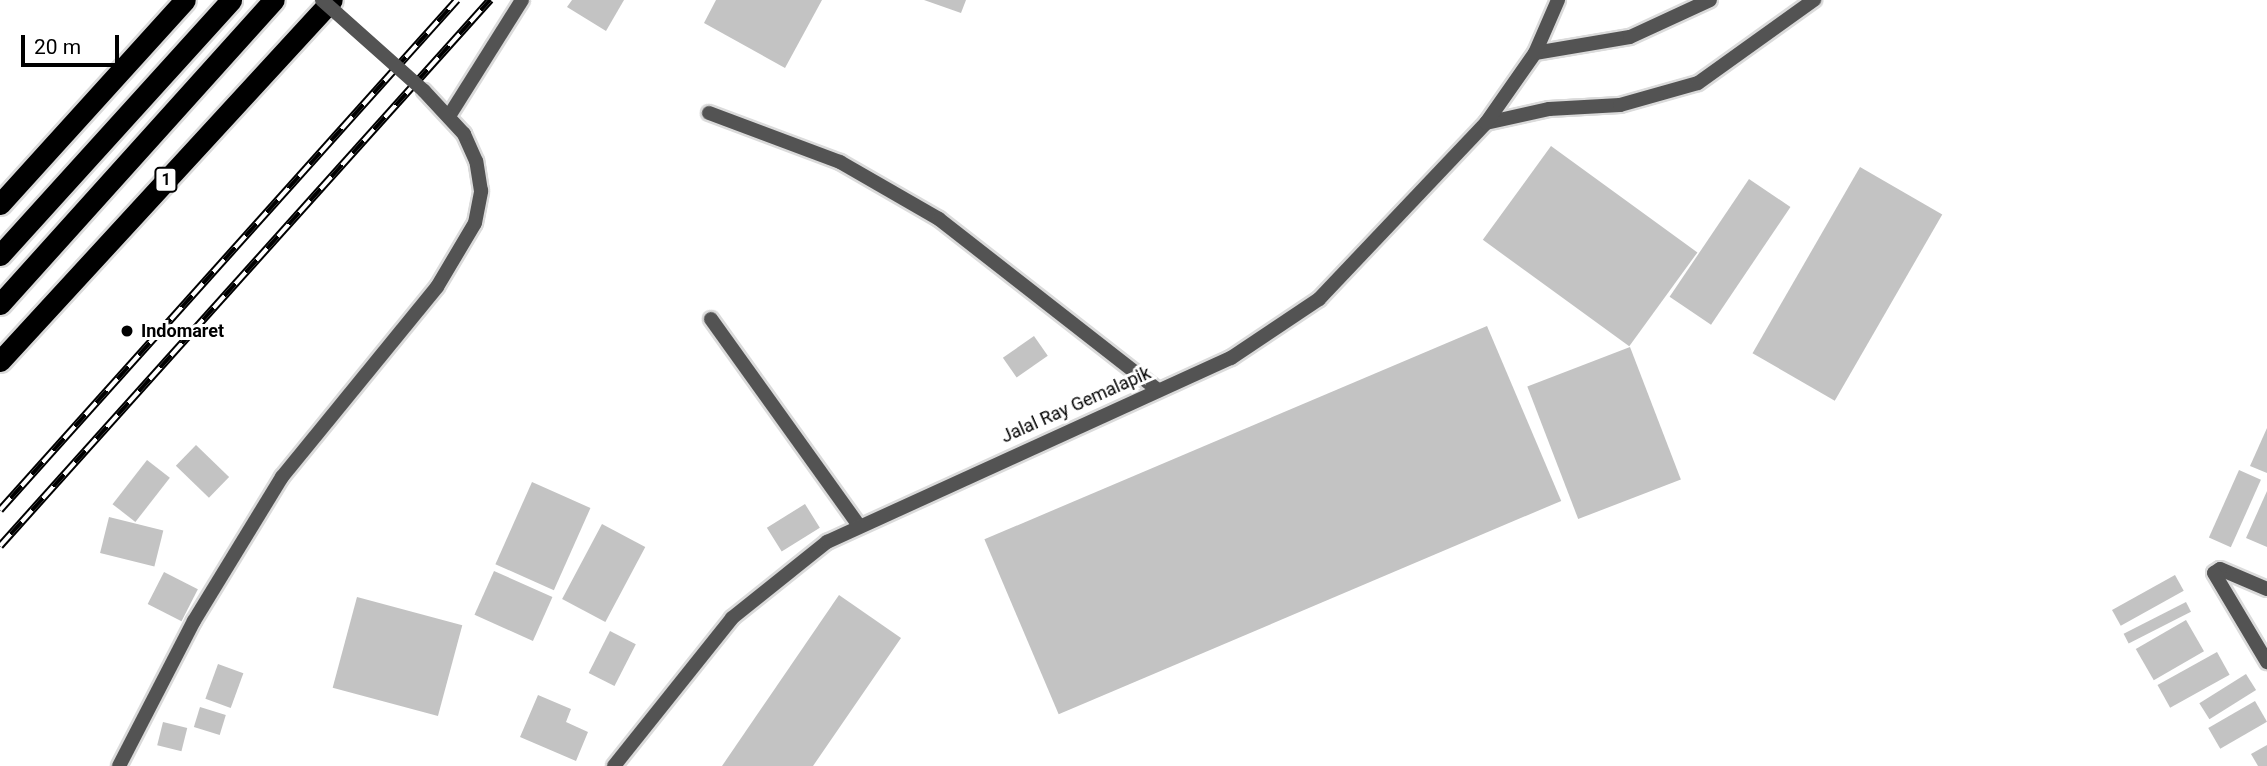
<!DOCTYPE html>
<style>
body{margin:0}
#map{position:relative;width:2267px;height:766px;overflow:hidden;background:#fff;font-family:Roboto,sans-serif}
div>[style]{position:absolute}
[style*='--x']{left:calc(var(--x)*1px);top:calc(var(--y)*1px);width:calc(var(--w)*1px);rotate:calc(var(--a)*1deg)}
.building>*{inset:0;background:#c3c3c3;transform-origin:0 0}
.roads{filter:drop-shadow(2px 0 #dbdbdb) drop-shadow(-2px 0 #dbdbdb) drop-shadow(0 2px #dbdbdb) drop-shadow(0 -2px #dbdbdb)}
.street>*{height:14px;margin:-7px;padding:0 7px;transform-origin:7px;border-radius:7px;background:#535353}
.highway>*{height:21px;margin:-10.5px;padding:0 10.5px;transform-origin:10.5px;border-radius:10.5px;background:#000}
.rail>*{height:8px;margin-top:-4px;transform-origin:0;background:repeating-linear-gradient(90deg,#fff 0 16px,#000 0 32px);box-sizing:border-box;border-block:2px solid #000}
.street-bridge>*{height:14px;margin:-7px;padding:0 7px;transform-origin:7px;border-radius:7px;background:#535353}
.dots>*{width:19px;height:19px;translate:-50% -50%;box-sizing:border-box;border:4px solid #fff;border-radius:50%}
span{translate:-50% -50%;white-space:nowrap;text-align:center;line-height:1.15;-webkit-text-stroke:6px #fff;paint-order:stroke}
.shield-label span{padding:2px 5px;background:#fff;border:2px solid;border-radius:5px;-webkit-text-stroke-width:0}
.shield-label{font-size:16px;color:#000;font-weight:700}
.poi-label{font-size:18px;color:#000;font-weight:700}
.left{translate:0 -50%;text-align:left}
.street-label{font-size:18px;color:#000}
.scale{position:absolute;left:21px;top:35px;width:98px;height:32px;box-sizing:border-box;border:4px solid #000;border-top:0;padding-left:9px;font-size:21px;line-height:24px;white-space:nowrap;color:#000;-webkit-text-stroke:5px #fff;paint-order:stroke}
</style>
<div id="map">
<div class="building">
<div style="clip-path:polygon(572px 0,624px 0,606px 31px,567px 7px)"></div>
<div style="clip-path:polygon(716px 0,822px 0,785px 68px,704px 23px)"></div>
<div style="clip-path:polygon(924px 0,966px 0,961px 13px)"></div>
<div style="left:1551px;top:146px;width:181px;height:116px;rotate:36deg"></div>
<div style="left:1860px;top:167px;width:95px;height:215px;rotate:30deg"></div>
<div style="left:1749px;top:179px;width:50px;height:142px;rotate:34deg"></div>
<div style="left:1487px;top:326px;width:190px;height:546px;rotate:67deg"></div>
<div style="left:1034px;top:336px;width:24px;height:38px;rotate:55deg"></div>
<div style="left:1630px;top:347px;width:142px;height:110px;rotate:69deg"></div>
<div style="clip-path:polygon(2267px 428px,2267px 473px,2250px 466px)"></div>
<div style="left:196px;top:445px;width:46px;height:29px;rotate:44deg"></div>
<div style="left:147px;top:460px;width:29px;height:56px;rotate:38deg"></div>
<div style="left:2239px;top:470px;width:24px;height:74px;rotate:24deg"></div>
<div style="left:532px;top:482px;width:64px;height:90px;rotate:24deg"></div>
<div style="clip-path:polygon(2267px 491px,2267px 547px,2246px 538px)"></div>
<div style="left:805px;top:504px;width:28px;height:45px;rotate:58deg"></div>
<div style="left:109px;top:517px;width:56px;height:37px;rotate:14deg"></div>
<div style="left:602px;top:524px;width:49px;height:85px;rotate:28deg"></div>
<div style="left:494px;top:571px;width:64px;height:48px;rotate:24deg"></div>
<div style="left:164px;top:572px;width:38px;height:36px;rotate:27deg"></div>
<div style="left:2175px;top:575px;width:18px;height:72px;rotate:61deg"></div>
<div style="clip-path:polygon(839px 595px,901px 638px,813px 766px,722px 766px)"></div>
<div style="left:357px;top:597px;width:109px;height:94px;rotate:15deg"></div>
<div style="left:2186px;top:602px;width:11px;height:70px;rotate:63deg"></div>
<div style="left:2186px;top:620px;width:36px;height:58px;rotate:60deg"></div>
<div style="left:610px;top:631px;width:29px;height:47px;rotate:27deg"></div>
<div style="left:2217px;top:652px;width:26px;height:68px;rotate:61deg"></div>
<div style="left:218px;top:664px;width:27px;height:37px;rotate:20deg"></div>
<div style="left:2246px;top:674px;width:19px;height:55px;rotate:58deg"></div>
<div style="clip-path:polygon(538px 695px,571px 709px,566px 722px,588px 732px,576px 761px,520px 737px)"></div>
<div style="left:2255px;top:701px;width:24px;height:54px;rotate:60deg"></div>
<div style="left:200px;top:707px;width:27px;height:21px;rotate:17deg"></div>
<div style="left:163px;top:722px;width:25px;height:24px;rotate:14deg"></div>
<div style="clip-path:polygon(2267px 745px,2267px 766px,2258px 766px,2251px 754px)"></div>
</div>
<div class="roads">
<div class="street">
<div style="--x:1535;--y:53;--w:96;--a:-9.6"></div>
<div style="--x:1630;--y:37;--w:88;--a:-24.8"></div>
<div style="--x:709;--y:113;--w:140;--a:20.5"></div>
<div style="--x:840;--y:162;--w:114;--a:29.9"></div>
<div style="--x:939;--y:219;--w:278;--a:38"></div>
<div style="--x:449;--y:116;--w:137;--a:-57.8"></div>
<div style="--x:1486;--y:123;--w:65;--a:-12.5"></div>
<div style="--x:1549;--y:109;--w:71;--a:-3.2"></div>
<div style="--x:1620;--y:105;--w:81;--a:-15.8"></div>
<div style="--x:1698;--y:83;--w:143;--a:-35.6"></div>
<div style="--x:711;--y:319;--w:251;--a:54.4"></div>
<div style="--x:2267;--y:589;--w:51;--a:-156.9"></div>
<div style="--x:2220;--y:569;--w:7;--a:146"></div>
<div style="--x:2214;--y:573;--w:104;--a:59.2"></div>
<div style="--x:119;--y:766;--w:163;--a:-62.7"></div>
<div style="--x:194;--y:621;--w:169;--a:-58.6"></div>
<div style="--x:282;--y:477;--w:245;--a:-50.8"></div>
<div style="--x:437;--y:287;--w:74;--a:-59.3"></div>
<div style="--x:475;--y:223;--w:33;--a:-79"></div>
<div style="--x:481;--y:191;--w:30;--a:-99"></div>
<div style="--x:476;--y:161;--w:30;--a:-114"></div>
<div style="--x:464;--y:134;--w:59;--a:-132.9"></div>
<div style="--x:614;--y:766;--w:189;--a:-51.4"></div>
<div style="--x:732;--y:618;--w:122;--a:-38.7"></div>
<div style="--x:827;--y:542;--w:444;--a:-24.5"></div>
<div style="--x:1231;--y:358;--w:106;--a:-33.8"></div>
<div style="--x:1319;--y:299;--w:243;--a:-46.5"></div>
<div style="--x:1486;--y:123;--w:85;--a:-55"></div>
<div style="--x:1535;--y:53;--w:58;--a:-66.5"></div>
</div>
<div class="highway">
<div style="--x:0;--y:204;--w:275;--a:-47.8"></div>
<div style="--x:0;--y:255;--w:344;--a:-47.8"></div>
<div style="--x:0;--y:304;--w:409;--a:-48"></div>
<div style="--x:0;--y:361;--w:490;--a:-47.4"></div>
</div>
</div>
<div class="rail">
<div style="--x:0;--y:510;--w:685;--a:-48.14"></div>
<div style="--x:0;--y:546;--w:734;--a:-48.09"></div>
</div>
<div class="street-bridge">
<div style="--x:322;--y:0;--w:137;--a:41.7"></div>
</div>
<div class="dots">
<div style="left:127px;top:331px;background:#000"></div>
</div>
<div class="shield-label">
<span style="left:166px;top:180px">1</span>
</div>
<div class="poi-label">
<span class="left" style="left:141px;top:331px">Indomaret</span>
</div>
<div class="street-label">
<span style="left:1076px;top:405px;rotate:-24deg">Jalal Ray Gemalapik</span>
</div>
<div class="scale">20 m</div>
</div>
